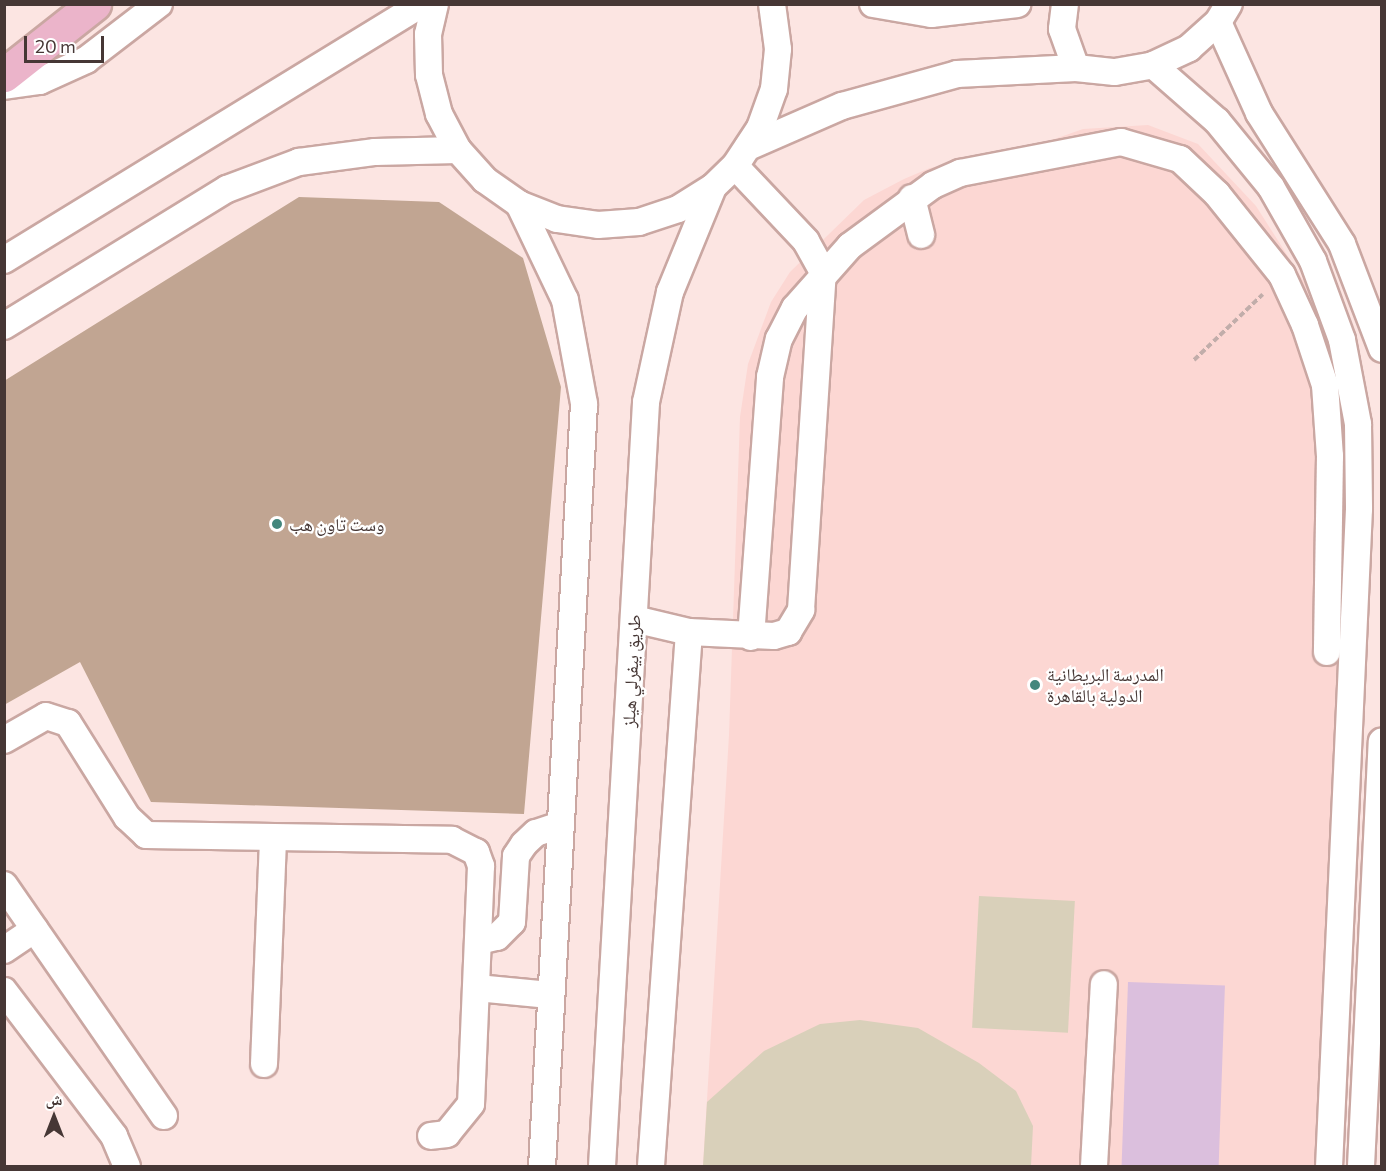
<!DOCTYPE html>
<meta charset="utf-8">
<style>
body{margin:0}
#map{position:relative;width:1386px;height:1171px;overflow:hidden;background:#fce5e2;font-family:Commissioner,"Noto Naskh Arabic",sans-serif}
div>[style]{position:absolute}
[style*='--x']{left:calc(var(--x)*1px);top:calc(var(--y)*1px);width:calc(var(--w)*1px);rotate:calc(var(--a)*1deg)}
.built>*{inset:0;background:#fcd7d3}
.green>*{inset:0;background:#d9d0ba;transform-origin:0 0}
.water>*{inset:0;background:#dbbfdd;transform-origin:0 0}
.building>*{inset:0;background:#c1a592}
.path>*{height:4px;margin-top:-2px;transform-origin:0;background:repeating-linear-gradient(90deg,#c1adaa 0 6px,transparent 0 9px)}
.roads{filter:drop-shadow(2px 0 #caa7a2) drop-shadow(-2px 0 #caa7a2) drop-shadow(0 2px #caa7a2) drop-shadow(0 -2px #caa7a2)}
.minor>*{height:26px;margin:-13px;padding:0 13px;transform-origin:13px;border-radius:13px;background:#fff}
.major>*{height:33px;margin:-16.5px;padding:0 16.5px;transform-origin:16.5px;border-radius:16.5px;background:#ebb4ca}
.dots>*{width:16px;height:16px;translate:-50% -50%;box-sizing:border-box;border:3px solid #fff;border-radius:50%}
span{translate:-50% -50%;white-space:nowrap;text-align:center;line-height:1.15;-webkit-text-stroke:4.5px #fff;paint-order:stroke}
.poi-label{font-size:18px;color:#463735}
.left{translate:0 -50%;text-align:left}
.street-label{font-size:18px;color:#463735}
.frame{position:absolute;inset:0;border:6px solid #463735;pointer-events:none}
.north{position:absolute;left:24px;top:1087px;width:60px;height:60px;-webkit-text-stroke:4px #fff;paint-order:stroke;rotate:0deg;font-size:16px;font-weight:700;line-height:24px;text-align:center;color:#463735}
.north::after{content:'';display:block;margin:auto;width:21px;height:27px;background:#463735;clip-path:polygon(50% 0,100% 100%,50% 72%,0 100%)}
.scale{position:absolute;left:24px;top:36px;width:80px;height:27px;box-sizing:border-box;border:3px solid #463735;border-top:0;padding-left:8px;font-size:18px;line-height:21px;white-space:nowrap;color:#463735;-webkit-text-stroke:4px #fff;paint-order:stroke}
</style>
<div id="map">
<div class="built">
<div style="clip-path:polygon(1148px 125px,1198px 144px,1256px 206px,1308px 288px,1338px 364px,1346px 404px,1348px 458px,1338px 765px,1316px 1166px,703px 1166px,729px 735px,740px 417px,748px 364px,771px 302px,790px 272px,864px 200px,904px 179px,930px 168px,1032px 147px,1083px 129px)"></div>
</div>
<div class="green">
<div style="left:979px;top:896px;width:96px;height:132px;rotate:3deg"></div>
<div style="clip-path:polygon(860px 1020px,918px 1028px,979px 1063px,1016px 1091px,1033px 1126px,1031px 1166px,703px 1166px,707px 1102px,764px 1051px,820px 1024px)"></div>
</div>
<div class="water">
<div style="left:1128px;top:982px;width:97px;height:184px;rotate:2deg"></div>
</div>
<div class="building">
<div style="clip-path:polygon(299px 197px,439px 202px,523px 258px,561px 387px,524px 814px,151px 802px,80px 662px,4px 705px,4px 381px)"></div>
</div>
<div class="path">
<div style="--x:1194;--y:360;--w:95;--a:-43.7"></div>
</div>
<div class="roads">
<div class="minor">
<div style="--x:435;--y:4;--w:31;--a:103"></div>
<div style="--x:428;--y:34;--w:41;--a:88.6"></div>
<div style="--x:429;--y:75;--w:40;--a:75.6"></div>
<div style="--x:439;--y:114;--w:41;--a:62.2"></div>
<div style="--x:458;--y:150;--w:40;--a:48"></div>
<div style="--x:485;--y:180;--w:42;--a:35.2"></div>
<div style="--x:519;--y:204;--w:41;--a:21.5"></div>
<div style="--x:557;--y:219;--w:41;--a:8.3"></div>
<div style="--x:598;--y:225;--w:41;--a:-4.2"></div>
<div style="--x:639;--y:222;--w:41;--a:-18.4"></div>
<div style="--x:678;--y:209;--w:41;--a:-32.2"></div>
<div style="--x:713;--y:187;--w:30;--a:-44"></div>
<div style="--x:735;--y:166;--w:45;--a:-56.7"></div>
<div style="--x:760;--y:128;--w:41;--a:-70.3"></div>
<div style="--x:774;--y:89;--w:40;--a:-84.3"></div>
<div style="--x:778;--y:49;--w:45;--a:-97.6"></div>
<div style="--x:873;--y:4;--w:59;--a:9.8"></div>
<div style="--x:931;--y:14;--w:87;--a:-6.6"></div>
<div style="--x:1065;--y:4;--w:25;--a:97"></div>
<div style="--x:1062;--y:29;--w:41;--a:70.3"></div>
<div style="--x:1218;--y:22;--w:100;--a:65.7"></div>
<div style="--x:1259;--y:113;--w:155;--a:57.6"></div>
<div style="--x:1342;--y:244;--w:112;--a:69.1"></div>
<div style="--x:1153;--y:65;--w:85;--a:41.2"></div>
<div style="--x:1217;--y:121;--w:85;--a:50.7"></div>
<div style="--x:1271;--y:187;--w:85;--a:60.4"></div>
<div style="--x:1313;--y:261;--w:84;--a:69.8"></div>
<div style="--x:1342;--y:340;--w:86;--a:79.2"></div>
<div style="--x:1358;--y:424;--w:85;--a:89.3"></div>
<div style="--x:1359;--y:509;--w:658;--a:92.61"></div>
<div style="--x:4;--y:86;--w:36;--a:-8"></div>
<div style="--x:40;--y:81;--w:51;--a:-24.5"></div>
<div style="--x:86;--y:60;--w:92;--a:-37.5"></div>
<div style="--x:748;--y:147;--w:103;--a:-23.6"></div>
<div style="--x:842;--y:106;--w:119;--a:-15.5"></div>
<div style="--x:957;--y:74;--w:119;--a:-2.9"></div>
<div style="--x:1076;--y:68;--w:39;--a:6"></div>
<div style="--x:1115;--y:72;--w:39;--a:-10"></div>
<div style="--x:1153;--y:65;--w:40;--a:-25"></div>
<div style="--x:1189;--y:48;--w:39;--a:-42"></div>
<div style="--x:1218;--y:22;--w:21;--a:-59"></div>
<div style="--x:912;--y:198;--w:38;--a:76"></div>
<div style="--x:519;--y:204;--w:106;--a:64.4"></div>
<div style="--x:565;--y:300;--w:106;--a:79.6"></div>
<div style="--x:584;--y:404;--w:763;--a:93.15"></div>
<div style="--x:4;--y:260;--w:489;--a:-31.5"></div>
<div style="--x:4;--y:326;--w:262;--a:-31.6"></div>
<div style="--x:227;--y:189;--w:77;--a:-20.6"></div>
<div style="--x:299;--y:162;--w:77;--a:-7.5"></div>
<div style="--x:375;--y:152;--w:83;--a:-1.4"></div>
<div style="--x:634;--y:619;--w:57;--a:13.3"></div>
<div style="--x:689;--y:632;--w:85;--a:2.7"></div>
<div style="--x:774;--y:636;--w:15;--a:-16"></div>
<div style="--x:788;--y:632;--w:26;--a:-59"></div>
<div style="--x:801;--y:610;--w:339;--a:-86.3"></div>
<div style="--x:823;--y:272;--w:35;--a:-119"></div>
<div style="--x:806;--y:241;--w:103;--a:-133.4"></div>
<div style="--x:751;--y:637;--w:261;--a:-85.8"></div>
<div style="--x:770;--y:377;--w:39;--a:-77"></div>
<div style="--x:779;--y:339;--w:35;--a:-63"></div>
<div style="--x:795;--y:308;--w:83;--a:-48.4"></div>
<div style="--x:850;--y:246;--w:103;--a:-36.3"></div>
<div style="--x:933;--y:185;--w:30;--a:-24"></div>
<div style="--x:960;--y:173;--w:164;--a:-10.9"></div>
<div style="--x:1121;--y:142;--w:61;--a:16.1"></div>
<div style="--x:1180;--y:159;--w:51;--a:43.4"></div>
<div style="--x:1217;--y:194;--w:104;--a:51.3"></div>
<div style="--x:1282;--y:275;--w:55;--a:65.3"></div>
<div style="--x:1305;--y:325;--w:63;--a:71.6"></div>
<div style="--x:1325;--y:385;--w:71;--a:86"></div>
<div style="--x:1330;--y:456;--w:196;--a:90.9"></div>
<div style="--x:4;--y:740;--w:48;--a:-29.7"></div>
<div style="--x:46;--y:716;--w:23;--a:18"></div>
<div style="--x:68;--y:723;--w:111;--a:57.9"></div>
<div style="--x:127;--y:817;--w:26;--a:43"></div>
<div style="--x:146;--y:835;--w:306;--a:0.9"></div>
<div style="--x:452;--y:840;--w:27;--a:27"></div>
<div style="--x:476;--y:852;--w:15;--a:70"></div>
<div style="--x:481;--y:866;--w:238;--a:92.4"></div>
<div style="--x:471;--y:1104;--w:38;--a:129"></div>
<div style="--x:447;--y:1134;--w:16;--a:173"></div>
<div style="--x:4;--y:885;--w:281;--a:55.3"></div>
<div style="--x:479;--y:941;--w:18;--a:-13"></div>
<div style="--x:497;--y:937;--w:21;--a:-45"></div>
<div style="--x:512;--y:922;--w:66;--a:-86.5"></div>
<div style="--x:516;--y:856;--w:14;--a:-56"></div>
<div style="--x:524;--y:844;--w:16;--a:-43"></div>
<div style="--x:536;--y:833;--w:26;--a:-18"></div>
<div style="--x:4;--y:950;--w:37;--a:-34"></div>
<div style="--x:477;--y:988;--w:73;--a:5.5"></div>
<div style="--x:4;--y:991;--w:182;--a:52.8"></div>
<div style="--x:114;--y:1136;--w:33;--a:67"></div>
<div style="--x:264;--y:1064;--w:225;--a:-87.7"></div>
<div style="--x:602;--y:1166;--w:765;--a:-86.7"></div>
<div style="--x:646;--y:402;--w:113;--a:-77.7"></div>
<div style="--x:670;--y:292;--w:113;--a:-67.7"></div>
<div style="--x:651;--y:1166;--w:535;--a:-85.93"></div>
<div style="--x:1094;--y:1166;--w:182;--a:-86.9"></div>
<div style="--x:1361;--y:1166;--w:425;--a:-87.2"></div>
</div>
<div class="major">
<div style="--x:4;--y:75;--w:115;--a:-38.3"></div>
</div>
</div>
<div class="dots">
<div style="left:277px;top:524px;background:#43877d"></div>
<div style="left:1035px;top:685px;background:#43877d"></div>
</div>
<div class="poi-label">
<span class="left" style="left:289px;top:524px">وست تاون هب</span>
<span class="left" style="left:1047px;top:685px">المدرسة البريطانية<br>الدولية بالقاهرة</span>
</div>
<div class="street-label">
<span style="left:631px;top:671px;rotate:-87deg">طريق بيفرلي هيلز</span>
</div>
<div class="frame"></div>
<div class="north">ش</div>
<div class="scale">20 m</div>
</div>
